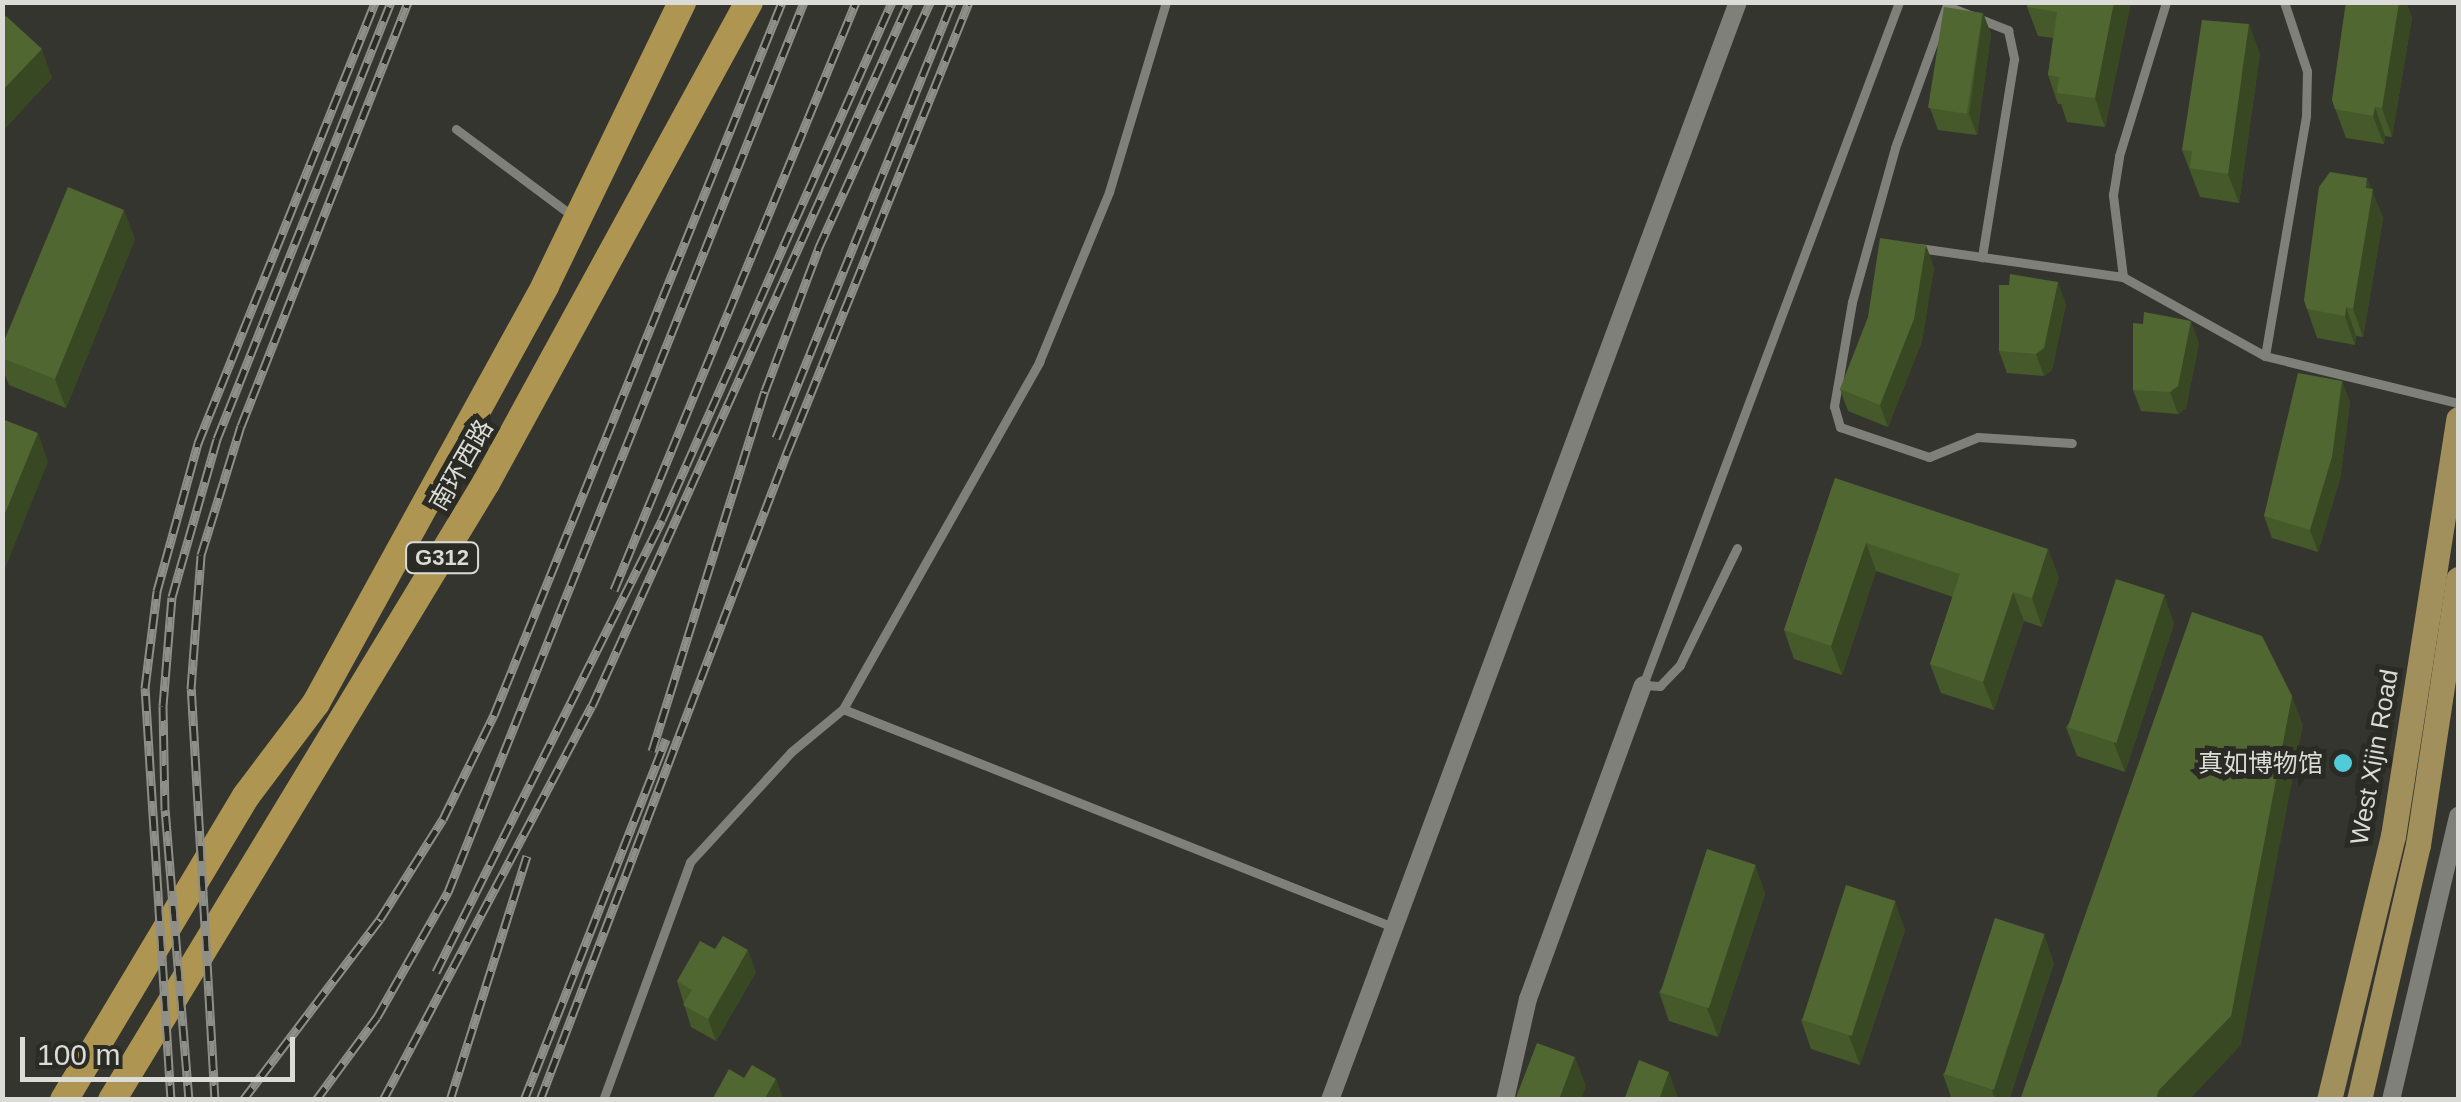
<!DOCTYPE html>
<meta charset="utf-8">
<style>
body{margin:0}
#map{position:relative;width:2461px;height:1102px;overflow:hidden;background:#35352f;font-family:Arial,"Noto Sans SC",sans-serif}
div>[style]{position:absolute}
[style*='--x']{left:calc(var(--x)*1px);top:calc(var(--y)*1px);width:calc(var(--w)*1px);rotate:calc(var(--a)*1deg)}
.service>*{height:9px;margin:-4.5px;padding:0 4.5px;transform-origin:4.5px;border-radius:4.5px;background:#7f8079}
.minor>*{height:18px;margin:-9px;padding:0 9px;transform-origin:9px;border-radius:9px;background:#7f8079}
.primary>*{height:25px;margin:-12.5px;padding:0 12.5px;transform-origin:12.5px;border-radius:12.5px;background:#a2905c}
.trunk>*{height:28px;margin:-14px;padding:0 14px;transform-origin:14px;border-radius:14px;background:#ae9652}
.rail>*{height:9px;margin-top:-4.5px;transform-origin:0;background:repeating-linear-gradient(90deg,#2b2b25 0 15px,#8f8f8a 0 30px);box-sizing:border-box;border-block:2px solid #8f8f8a}
.wall>*{inset:0;background:#45592a}
.shaded-wall>*{inset:0;background:#384822}
.building>*{inset:0;background:#506731;transform-origin:0 0}
.dots>*{width:28px;height:28px;translate:-50% -50%;box-sizing:border-box;border:5px solid #2b2b25;border-radius:50%}
span{translate:-50% -50%;white-space:nowrap;text-align:center;line-height:1.15;-webkit-text-stroke:10px #2b2b25;paint-order:stroke}
.shield-label span{padding:2px 8px;background:#2b2b25;border:2px solid;border-radius:8px;-webkit-text-stroke-width:0}
.shield-label{font-size:22px;color:#dbdbd7;font-weight:700}
.street-label{font-size:25px;color:#dbdbd7}
.poi-label{font-size:25px;color:#dbdbd7}
.right{translate:-100% -50%;text-align:right}
.frame{position:absolute;inset:0;border:5px solid #dbdbd7;pointer-events:none}
.scale{position:absolute;left:20px;top:1037px;width:275px;height:45px;box-sizing:border-box;border:5px solid #dbdbd7;border-top:0;padding-left:12px;font-size:30px;line-height:35px;white-space:nowrap;color:#dbdbd7;-webkit-text-stroke:8px #2b2b25;paint-order:stroke}
</style>
<div id="map">
<div class="service">
<div style="--x:1948;--y:2;--w:155;--a:110"></div>
<div style="--x:1895;--y:148;--w:160;--a:105.6"></div>
<div style="--x:1852;--y:302;--w:106;--a:99.8"></div>
<div style="--x:1834;--y:406;--w:22;--a:74"></div>
<div style="--x:1840;--y:427;--w:94;--a:18.6"></div>
<div style="--x:1929;--y:457;--w:53;--a:-22.2"></div>
<div style="--x:1978;--y:437;--w:94;--a:3.7"></div>
<div style="--x:1947;--y:6;--w:66;--a:21.5"></div>
<div style="--x:2008;--y:30;--w:30;--a:78"></div>
<div style="--x:2014;--y:59;--w:201;--a:99.2"></div>
<div style="--x:456;--y:129;--w:147;--a:36.7"></div>
<div style="--x:1919;--y:248;--w:206;--a:8.1"></div>
<div style="--x:2123;--y:277;--w:162;--a:29.1"></div>
<div style="--x:2265;--y:356;--w:199;--a:13.7"></div>
<div style="--x:2123;--y:277;--w:83;--a:-97"></div>
<div style="--x:2113;--y:195;--w:39;--a:-81"></div>
<div style="--x:2119;--y:156;--w:161;--a:-73"></div>
<div style="--x:2265;--y:356;--w:244;--a:-80.3"></div>
<div style="--x:2306;--y:115;--w:44;--a:-88.7"></div>
<div style="--x:2307;--y:71;--w:73;--a:-108.4"></div>
<div style="--x:1737;--y:548;--w:130;--a:116"></div>
<div style="--x:1680;--y:665;--w:29;--a:134"></div>
<div style="--x:1660;--y:686;--w:17;--a:-177"></div>
<div style="--x:1643;--y:685;--w:729;--a:-69.45"></div>
<div style="--x:843;--y:709;--w:592;--a:21.62"></div>
<div style="--x:603;--y:1100;--w:253;--a:-69.9"></div>
<div style="--x:690;--y:862;--w:149;--a:-47.4"></div>
<div style="--x:791;--y:752;--w:67;--a:-39.6"></div>
<div style="--x:843;--y:709;--w:399;--a:-60.5"></div>
<div style="--x:1039;--y:362;--w:184;--a:-67.6"></div>
<div style="--x:1109;--y:192;--w:198;--a:-73.3"></div>
</div>
<div class="minor">
<div style="--x:1330;--y:1100;--w:1171;--a:-69.62"></div>
<div style="--x:1505;--y:1100;--w:104;--a:-77.2"></div>
<div style="--x:1528;--y:999;--w:334;--a:-69.9"></div>
<div style="--x:2391;--y:1100;--w:292;--a:-76.7"></div>
</div>
<div class="primary">
<div style="--x:2329;--y:1100;--w:272;--a:-76.4"></div>
<div style="--x:2393;--y:836;--w:422;--a:-81.1"></div>
<div style="--x:2359;--y:1100;--w:262;--a:-77"></div>
<div style="--x:2418;--y:845;--w:269;--a:-81.4"></div>
</div>
<div class="trunk">
<div style="--x:64;--y:1100;--w:354;--a:-59.1"></div>
<div style="--x:246;--y:796;--w:116;--a:-53"></div>
<div style="--x:316;--y:703;--w:476;--a:-61.2"></div>
<div style="--x:545;--y:286;--w:315;--a:-64.2"></div>
<div style="--x:112;--y:1100;--w:722;--a:-58.78"></div>
<div style="--x:486;--y:483;--w:548;--a:-61.33"></div>
</div>
<div class="rail">
<div style="--x:776;--y:438;--w:470;--a:-68"></div>
<div style="--x:614;--y:590;--w:636;--a:-67.63"></div>
<div style="--x:652;--y:751;--w:377;--a:-72.6"></div>
<div style="--x:765;--y:391;--w:154;--a:-69.4"></div>
<div style="--x:819;--y:247;--w:269;--a:-65.6"></div>
<div style="--x:436;--y:972;--w:505;--a:-63.43"></div>
<div style="--x:662;--y:520;--w:567;--a:-66.06"></div>
<div style="--x:171;--y:1100;--w:413;--a:-93.6"></div>
<div style="--x:145;--y:688;--w:98;--a:-82.9"></div>
<div style="--x:157;--y:591;--w:154;--a:-74.5"></div>
<div style="--x:198;--y:443;--w:475;--a:-68.1"></div>
<div style="--x:189;--y:1100;--w:291;--a:-94.7"></div>
<div style="--x:165;--y:810;--w:104;--a:-91.1"></div>
<div style="--x:163;--y:706;--w:109;--a:-85.3"></div>
<div style="--x:172;--y:597;--w:164;--a:-74.1"></div>
<div style="--x:217;--y:439;--w:470;--a:-68.3"></div>
<div style="--x:215;--y:1100;--w:412;--a:-93.3"></div>
<div style="--x:191;--y:689;--w:134;--a:-85.7"></div>
<div style="--x:201;--y:555;--w:135;--a:-72.8"></div>
<div style="--x:241;--y:426;--w:456;--a:-68.5"></div>
<div style="--x:243;--y:1100;--w:227;--a:-52.9"></div>
<div style="--x:380;--y:919;--w:118;--a:-57.8"></div>
<div style="--x:443;--y:819;--w:116;--a:-63.9"></div>
<div style="--x:494;--y:715;--w:769;--a:-68"></div>
<div style="--x:316;--y:1100;--w:103;--a:-53.7"></div>
<div style="--x:377;--y:1017;--w:144;--a:-60.4"></div>
<div style="--x:448;--y:892;--w:959;--a:-68.2"></div>
<div style="--x:383;--y:1100;--w:446;--a:-62.1"></div>
<div style="--x:592;--y:706;--w:772;--a:-65.76"></div>
<div style="--x:450;--y:1100;--w:256;--a:-72.5"></div>
<div style="--x:524;--y:1100;--w:388;--a:-68.5"></div>
<div style="--x:540;--y:1100;--w:696;--a:-69.12"></div>
<div style="--x:788;--y:450;--w:483;--a:-68"></div>
</div>
<div class="wall">
<div style="clip-path:polygon(2028px 2px,2131px 2px,2105px 127px,2067px 122px,2061px 104px,2058px 104px,2048px 75px,2053px 38px,2038px 36px,2027px 7px)"></div>
<div style="clip-path:polygon(2346px 2px,2406px 2px,2412px 18px,2392px 137px,2385px 136px,2384px 144px,2346px 138px,2332px 100px)"></div>
<div style="clip-path:polygon(1983px 13px,1991px 34px,1977px 135px,1938px 130px,1930px 108px)"></div>
<div style="clip-path:polygon(2260px 53px,2239px 203px,2200px 197px,2182px 150px)"></div>
<div style="clip-path:polygon(2371px 189px,2383px 218px,2363px 337px,2356px 336px,2355px 345px,2317px 338px,2304px 300px)"></div>
<div style="clip-path:polygon(135px 239px,66px 408px,9px 385px,2px 368px,2px 358px)"></div>
<div style="clip-path:polygon(1934px 267px,1922px 341px,1888px 427px,1848px 411px,1840px 389px)"></div>
<div style="clip-path:polygon(2066px 304px,2052px 370px,2044px 376px,2007px 373px,1999px 351px)"></div>
<div style="clip-path:polygon(2199px 343px,2186px 408px,2178px 414px,2141px 411px,2133px 390px)"></div>
<div style="clip-path:polygon(2342px 381px,2350px 403px,2340px 479px,2318px 552px,2272px 538px,2264px 516px)"></div>
<div style="clip-path:polygon(1835px 478px,2059px 577px,2042px 627px,2024px 621px,1994px 710px,1941px 693px,1930px 664px,1953px 597px,1876px 571px,1842px 675px,1794px 659px,1784px 630px)"></div>
<div style="clip-path:polygon(2164px 595px,2174px 624px,2125px 772px,2077px 756px,2066px 727px)"></div>
<div style="clip-path:polygon(1755px 865px,1765px 894px,1718px 1037px,1669px 1021px,1659px 992px)"></div>
<div style="clip-path:polygon(1905px 930px,1860px 1065px,1811px 1049px,1801px 1020px)"></div>
<div style="clip-path:polygon(715px 949px,756px 972px,716px 1041px,691px 1027px,677px 981px)"></div>
<div style="clip-path:polygon(2054px 963px,2009px 1100px,1952px 1100px,1943px 1074px)"></div>
</div>
<div class="shaded-wall">
<div style="clip-path:polygon(2114px 2px,2131px 2px,2105px 127px,2095px 98px)"></div>
<div style="clip-path:polygon(2399px 2px,2406px 2px,2412px 18px,2392px 137px,2382px 108px)"></div>
<div style="clip-path:polygon(1983px 13px,1991px 34px,1977px 135px,1969px 114px)"></div>
<div style="clip-path:polygon(2249px 24px,2260px 53px,2239px 203px,2228px 174px)"></div>
<div style="clip-path:polygon(42px 49px,52px 78px,2px 132px,2px 91px)"></div>
<div style="clip-path:polygon(2375px 107px,2385px 136px,2384px 144px,2373px 116px)"></div>
<div style="clip-path:polygon(2367px 178px,2383px 218px,2363px 337px,2353px 309px)"></div>
<div style="clip-path:polygon(124px 210px,135px 239px,66px 408px,55px 379px)"></div>
<div style="clip-path:polygon(1926px 245px,1934px 267px,1922px 341px,1888px 427px,1880px 405px)"></div>
<div style="clip-path:polygon(2058px 282px,2066px 304px,2052px 370px,2044px 376px,2036px 354px)"></div>
<div style="clip-path:polygon(2346px 307px,2356px 336px,2355px 345px,2345px 316px)"></div>
<div style="clip-path:polygon(2191px 321px,2199px 343px,2186px 408px,2178px 414px,2170px 392px)"></div>
<div style="clip-path:polygon(2342px 381px,2350px 403px,2340px 479px,2318px 552px,2310px 530px)"></div>
<div style="clip-path:polygon(38px 433px,48px 462px,2px 576px,2px 521px)"></div>
<div style="clip-path:polygon(1866px 543px,1876px 571px,1842px 675px,1831px 646px)"></div>
<div style="clip-path:polygon(2048px 549px,2059px 577px,2042px 627px,2032px 598px)"></div>
<div style="clip-path:polygon(2013px 592px,2024px 621px,1994px 710px,1983px 682px)"></div>
<div style="clip-path:polygon(2164px 595px,2174px 624px,2125px 772px,2114px 743px)"></div>
<div style="clip-path:polygon(2292px 696px,2303px 725px,2241px 1045px,2189px 1100px,2156px 1100px)"></div>
<div style="clip-path:polygon(1755px 865px,1765px 894px,1718px 1037px,1707px 1008px)"></div>
<div style="clip-path:polygon(1895px 901px,1905px 930px,1860px 1065px,1849px 1036px)"></div>
<div style="clip-path:polygon(2044px 934px,2054px 963px,2009px 1100px,1995px 1100px,1992px 1090px)"></div>
<div style="clip-path:polygon(748px 950px,756px 972px,716px 1041px,708px 1019px)"></div>
<div style="clip-path:polygon(1575px 1057px,1586px 1086px,1581px 1100px,1559px 1100px)"></div>
<div style="clip-path:polygon(1669px 1072px,1679px 1100px,1659px 1100px)"></div>
<div style="clip-path:polygon(776px 1079px,784px 1100px,764px 1100px)"></div>
</div>
<div class="building">
<div style="clip-path:polygon(2028px 2px,2114px 2px,2095px 98px,2057px 93px,2059px 77px,2048px 75px,2057px 12px,2027px 7px)"></div>
<div style="clip-path:polygon(2346px 2px,2399px 2px,2382px 108px,2375px 107px,2373px 116px,2335px 109px,2332px 100px)"></div>
<div style="left:1944px;top:7px;width:39px;height:102px;rotate:9deg"></div>
<div style="clip-path:polygon(6px 16px,42px 49px,2px 91px,2px 19px)"></div>
<div style="clip-path:polygon(2202px 20px,2249px 24px,2228px 174px,2190px 168px,2192px 151px,2182px 150px)"></div>
<div style="clip-path:polygon(2330px 172px,2367px 178px,2366px 188px,2373px 189px,2353px 309px,2346px 307px,2345px 316px,2307px 309px,2304px 300px,2319px 187px)"></div>
<div style="clip-path:polygon(68px 187px,124px 210px,55px 379px,2px 358px,2px 346px)"></div>
<div style="clip-path:polygon(1880px 238px,1926px 245px,1914px 319px,1880px 405px,1840px 389px,1868px 317px)"></div>
<div style="clip-path:polygon(2010px 274px,2058px 282px,2044px 348px,2036px 354px,1999px 351px,1999px 285px,2009px 285px)"></div>
<div style="clip-path:polygon(2144px 312px,2191px 321px,2178px 386px,2170px 392px,2133px 390px,2133px 323px,2143px 324px)"></div>
<div style="clip-path:polygon(2298px 373px,2342px 381px,2332px 457px,2310px 530px,2264px 516px)"></div>
<div style="clip-path:polygon(2px 419px,38px 433px,2px 521px)"></div>
<div style="clip-path:polygon(1835px 478px,2048px 549px,2032px 598px,2013px 592px,1983px 682px,1930px 664px,1960px 574px,1866px 543px,1831px 646px,1784px 630px)"></div>
<div style="left:2116px;top:579px;width:51px;height:156px;rotate:18deg"></div>
<div style="clip-path:polygon(2192px 612px,2262px 636px,2292px 696px,2231px 1016px,2159px 1090px,2156px 1100px,2020px 1100px)"></div>
<div style="left:1707px;top:849px;width:51px;height:151px;rotate:18deg"></div>
<div style="left:1846px;top:885px;width:52px;height:142px;rotate:18deg"></div>
<div style="left:1995px;top:918px;width:52px;height:164px;rotate:18deg"></div>
<div style="clip-path:polygon(723px 936px,748px 950px,708px 1019px,683px 1005px,692px 990px,677px 981px,700px 941px,715px 949px)"></div>
<div style="clip-path:polygon(1537px 1043px,1575px 1057px,1559px 1100px,1515px 1100px)"></div>
<div style="clip-path:polygon(1639px 1060px,1669px 1072px,1659px 1100px,1624px 1100px)"></div>
<div style="clip-path:polygon(752px 1065px,776px 1079px,764px 1100px,712px 1100px,729px 1069px,744px 1078px)"></div>
</div>
<div class="dots">
<div style="left:2343px;top:763px;background:#52cbd8"></div>
</div>
<div class="shield-label">
<span style="left:442px;top:558px">G312</span>
</div>
<div class="street-label">
<span style="left:461px;top:465px;rotate:-60deg">南环西路</span>
<span style="left:2374px;top:757px;rotate:-80deg">West Xijin Road</span>
</div>
<div class="poi-label">
<span class="right" style="left:2323px;top:763px">真如博物馆</span>
</div>
<div class="frame"></div>
<div class="scale">100 m</div>
</div>
